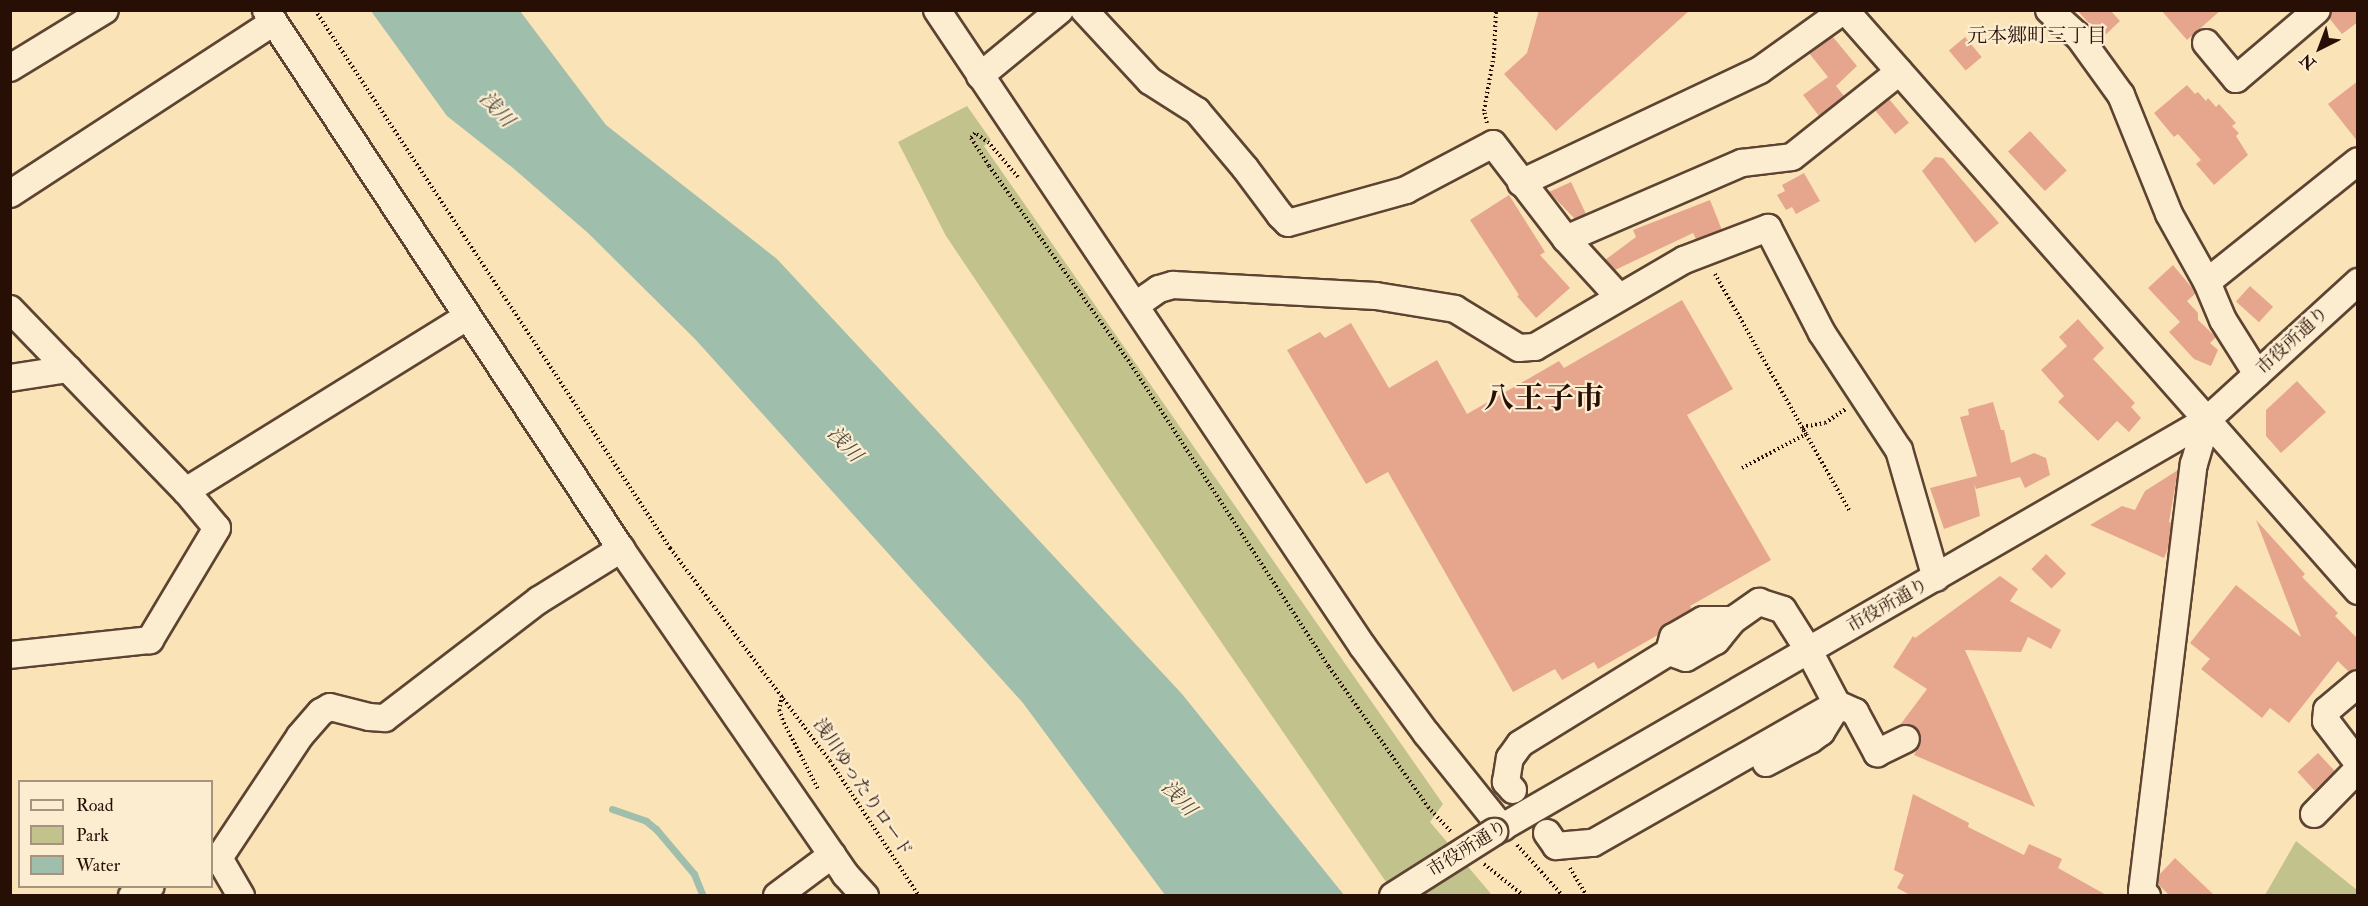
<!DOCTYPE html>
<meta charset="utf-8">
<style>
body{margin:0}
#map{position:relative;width:2368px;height:906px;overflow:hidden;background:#fbe3b8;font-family:"IM FELL Double Pica","Noto Serif JP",serif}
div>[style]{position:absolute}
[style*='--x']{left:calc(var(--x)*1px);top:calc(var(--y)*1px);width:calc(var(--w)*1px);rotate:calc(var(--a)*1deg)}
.green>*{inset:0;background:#c2c38c}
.water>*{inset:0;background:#9fbeac}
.stream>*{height:7px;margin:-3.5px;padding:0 3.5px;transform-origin:3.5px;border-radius:3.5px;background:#9fbeac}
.building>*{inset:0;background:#e6a68d;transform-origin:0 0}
.path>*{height:4px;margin-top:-2px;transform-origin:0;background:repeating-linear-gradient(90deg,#280f05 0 1.5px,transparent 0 4.5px)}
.roads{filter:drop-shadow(2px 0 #5d4432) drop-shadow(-2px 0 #5d4432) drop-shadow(0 2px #5d4432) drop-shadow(0 -2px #5d4432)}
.minor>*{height:26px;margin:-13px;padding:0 13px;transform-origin:13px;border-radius:13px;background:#fcedd1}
.bridges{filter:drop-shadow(2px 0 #5d4432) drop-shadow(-2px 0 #5d4432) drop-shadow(0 2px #5d4432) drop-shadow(0 -2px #5d4432)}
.minor-bridge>*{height:26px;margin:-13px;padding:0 13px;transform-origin:13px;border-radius:13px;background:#fcedd1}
span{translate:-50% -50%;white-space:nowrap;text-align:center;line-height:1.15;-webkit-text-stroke:4.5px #fcedd1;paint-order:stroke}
.street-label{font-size:18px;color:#280f05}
.neighbourhood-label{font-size:20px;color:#280f05}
.water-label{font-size:20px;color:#524c3f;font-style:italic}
.town-label{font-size:30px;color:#280f05;font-weight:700}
.frame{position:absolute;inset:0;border:12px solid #280f05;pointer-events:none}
.legend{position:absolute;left:18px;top:780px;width:195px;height:108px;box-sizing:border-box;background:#fcedd1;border:2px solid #a7947f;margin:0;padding:8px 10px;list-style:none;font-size:18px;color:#280f05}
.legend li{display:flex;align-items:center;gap:12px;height:30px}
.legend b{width:30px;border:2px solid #a7947f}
.north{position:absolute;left:2290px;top:18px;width:60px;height:60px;-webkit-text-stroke:4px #fcedd1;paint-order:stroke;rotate:222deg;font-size:16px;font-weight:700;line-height:24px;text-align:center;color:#280f05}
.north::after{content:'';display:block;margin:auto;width:21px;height:27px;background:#280f05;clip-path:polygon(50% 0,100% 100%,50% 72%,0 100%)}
</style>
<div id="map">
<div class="green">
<div style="clip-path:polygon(967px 106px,991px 140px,984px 146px,1443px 804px,1430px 822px,1492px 895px,1395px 895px,1110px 480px,946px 236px,898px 142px)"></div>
<div style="clip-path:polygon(2296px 841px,2357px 890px,2357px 895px,2265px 895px)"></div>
</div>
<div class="water">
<div style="clip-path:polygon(371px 11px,520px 11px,606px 125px,777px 259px,1182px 694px,1344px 895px,1165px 895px,1023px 703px,695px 339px,588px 233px,513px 168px,447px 116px)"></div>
</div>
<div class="stream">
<div style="--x:612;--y:809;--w:36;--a:19"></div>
<div style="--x:646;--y:821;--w:13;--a:39"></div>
<div style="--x:656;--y:829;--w:59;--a:49.8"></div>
<div style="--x:694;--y:874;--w:24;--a:68"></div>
</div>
<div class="building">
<div style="clip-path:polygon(1539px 10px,1690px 10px,1556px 131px,1504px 74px,1527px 53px)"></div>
<div style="clip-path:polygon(2077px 10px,2110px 10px,2120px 21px,2102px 38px)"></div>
<div style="clip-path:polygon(2161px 10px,2221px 10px,2187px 40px)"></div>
<div style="clip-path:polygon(2332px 10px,2358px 10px,2358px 22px,2342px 34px,2329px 18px)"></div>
<div style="clip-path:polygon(1833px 37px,1857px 66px,1836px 86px,1844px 96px,1819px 116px,1803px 95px,1828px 77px,1809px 53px)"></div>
<div style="left:1965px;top:37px;width:26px;height:21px;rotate:50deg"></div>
<div style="clip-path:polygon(2358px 81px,2358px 142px,2328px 104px)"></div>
<div style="clip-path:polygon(2187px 85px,2195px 94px,2198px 92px,2206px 101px,2208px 98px,2216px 107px,2219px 104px,2236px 123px,2232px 126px,2239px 133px,2236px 136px,2248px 155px,2214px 185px,2196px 164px,2201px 160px,2178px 134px,2174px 137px,2154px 113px)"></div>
<div style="left:1889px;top:99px;width:31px;height:18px;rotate:50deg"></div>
<div style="left:2030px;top:131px;width:54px;height:30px;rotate:47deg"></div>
<div style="clip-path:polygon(1935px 157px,1943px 158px,1999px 223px,1975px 243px,1922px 171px)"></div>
<div style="clip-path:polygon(1804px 173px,1820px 201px,1796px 214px,1792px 207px,1786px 210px,1777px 195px,1785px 191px,1782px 185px)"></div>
<div style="clip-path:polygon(1571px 182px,1586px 214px,1575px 219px,1549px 192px)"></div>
<div style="clip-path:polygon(1509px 195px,1545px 252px,1540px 255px,1570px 288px,1536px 318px,1517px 296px,1519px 295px,1470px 220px)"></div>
<div style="clip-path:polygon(1710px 200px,1722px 230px,1696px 239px,1693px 233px,1615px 270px,1605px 260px,1636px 237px,1633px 230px)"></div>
<div style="clip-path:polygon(2173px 265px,2193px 289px,2196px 293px,2187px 301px,2198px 313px,2198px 320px,2216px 337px,2210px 343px,2218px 350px,2211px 366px,2194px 359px,2169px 332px,2180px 322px,2148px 288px)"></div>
<div style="left:2250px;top:286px;width:31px;height:21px;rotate:42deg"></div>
<div style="clip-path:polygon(1682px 300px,1733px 389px,1687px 415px,1771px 560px,1690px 606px,1692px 609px,1661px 628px,1658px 635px,1598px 669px,1594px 662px,1562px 680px,1555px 669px,1513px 692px,1388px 472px,1366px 484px,1287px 350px,1320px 332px,1325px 338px,1351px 323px,1389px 388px,1437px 360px,1467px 414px,1559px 361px,1564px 368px)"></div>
<div style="clip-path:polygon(2078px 319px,2104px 348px,2093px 359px,2135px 403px,2131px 407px,2141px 418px,2129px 432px,2117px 421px,2098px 441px,2058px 402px,2064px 396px,2041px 370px,2067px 346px,2059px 337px)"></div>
<div style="clip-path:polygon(2297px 381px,2326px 412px,2281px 453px,2266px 436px,2266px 410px)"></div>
<div style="clip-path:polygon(1993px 402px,2001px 430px,2004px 430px,2011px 463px,2034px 453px,2046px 458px,2050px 475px,2025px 488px,2020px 477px,1976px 489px,1974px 483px,1980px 516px,1944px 529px,1930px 488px,1977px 476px,1960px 417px,1969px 415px,1968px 409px)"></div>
<div style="clip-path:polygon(2178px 470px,2169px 522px,2172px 523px,2169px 546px,2164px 558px,2090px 525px,2122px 506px,2135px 510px,2145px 491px)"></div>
<div style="clip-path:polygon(2256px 520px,2305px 574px,2302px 577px,2338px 613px,2335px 616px,2358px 639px,2358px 669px,2349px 672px,2338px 661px,2289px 723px,2270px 708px,2262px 718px,2201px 669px,2210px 659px,2190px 643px,2236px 585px,2301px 637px)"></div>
<div style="left:2046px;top:554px;width:28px;height:21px;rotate:44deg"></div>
<div style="clip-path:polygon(2000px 576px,2018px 589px,2010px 601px,2061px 630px,2051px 649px,2028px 637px,2021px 652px,1965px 650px,2035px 807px,1914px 755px,1921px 741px,1919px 732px,1908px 724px,1900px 725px,1927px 689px,1893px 667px,1913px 636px,1915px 638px)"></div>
<div style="left:2318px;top:753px;width:25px;height:28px;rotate:47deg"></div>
<div style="clip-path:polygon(1913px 794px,1969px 823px,1968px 827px,2024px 855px,2029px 844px,2062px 859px,2058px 868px,2108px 896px,1912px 896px,1897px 888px,1904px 875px,1894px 870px)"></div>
<div style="clip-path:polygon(2175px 858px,2215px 896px,2170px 896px,2158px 884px,2159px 875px)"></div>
</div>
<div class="path">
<div style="--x:315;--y:10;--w:645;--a:56.58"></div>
<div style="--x:670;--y:548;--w:266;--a:53.1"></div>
<div style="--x:830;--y:761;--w:162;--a:56.6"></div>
<div style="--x:1487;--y:123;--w:12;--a:-104"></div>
<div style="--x:1484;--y:111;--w:58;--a:-80"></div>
<div style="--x:1494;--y:54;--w:44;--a:-87.4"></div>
<div style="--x:1018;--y:177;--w:45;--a:-130.5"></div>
<div style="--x:989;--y:143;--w:17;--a:-144"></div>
<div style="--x:975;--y:133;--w:6;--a:129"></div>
<div style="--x:971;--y:138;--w:33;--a:57"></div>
<div style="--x:989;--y:166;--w:239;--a:54.4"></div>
<div style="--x:1128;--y:360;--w:367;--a:56.8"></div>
<div style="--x:1329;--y:667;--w:171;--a:54.7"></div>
<div style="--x:1428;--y:807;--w:34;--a:47"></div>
<div style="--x:1715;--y:274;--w:274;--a:60.4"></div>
<div style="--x:1742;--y:468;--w:72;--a:-28"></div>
<div style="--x:1806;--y:434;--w:8;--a:-120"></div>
<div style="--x:1802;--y:427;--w:23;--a:-10"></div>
<div style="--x:1825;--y:423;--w:25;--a:-34"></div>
<div style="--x:782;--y:696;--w:14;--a:102"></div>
<div style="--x:779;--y:710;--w:14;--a:69"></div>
<div style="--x:784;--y:723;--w:76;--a:62.8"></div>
<div style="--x:1517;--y:845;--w:69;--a:48"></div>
<div style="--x:1484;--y:864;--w:51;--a:38.7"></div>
<div style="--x:1570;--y:868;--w:33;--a:59"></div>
</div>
<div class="roads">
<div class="minor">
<div style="--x:266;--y:10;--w:645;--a:56.63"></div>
<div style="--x:621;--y:549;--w:395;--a:55.4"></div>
<div style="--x:845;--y:874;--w:30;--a:48"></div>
<div style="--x:937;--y:10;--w:766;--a:56.23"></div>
<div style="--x:1363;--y:647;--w:107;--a:53.8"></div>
<div style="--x:1426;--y:733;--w:122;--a:51.3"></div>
<div style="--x:1084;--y:10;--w:97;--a:47.1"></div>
<div style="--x:1150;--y:81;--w:56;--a:32.6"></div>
<div style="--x:1197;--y:111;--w:75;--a:49.9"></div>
<div style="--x:1245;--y:168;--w:59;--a:53.3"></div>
<div style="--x:1280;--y:215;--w:11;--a:45"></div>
<div style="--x:1288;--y:223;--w:123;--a:-15.6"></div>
<div style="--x:1406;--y:190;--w:98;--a:-27.9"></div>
<div style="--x:1493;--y:144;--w:120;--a:52.5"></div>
<div style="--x:1566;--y:239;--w:77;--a:47.6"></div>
<div style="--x:1845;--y:10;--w:775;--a:48.56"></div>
<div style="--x:2049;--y:10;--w:40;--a:42"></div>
<div style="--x:2079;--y:37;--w:72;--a:54.1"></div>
<div style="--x:2121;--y:95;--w:128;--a:68"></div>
<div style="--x:2169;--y:214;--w:78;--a:60.8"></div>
<div style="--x:2207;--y:282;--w:41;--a:67.2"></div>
<div style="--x:2223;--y:320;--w:64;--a:57.8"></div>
<div style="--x:2206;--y:43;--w:47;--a:50.2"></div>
<div style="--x:2236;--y:79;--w:106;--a:-40.4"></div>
<div style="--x:10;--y:68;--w:111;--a:-31.4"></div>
<div style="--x:980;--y:76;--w:104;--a:-39.5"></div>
<div style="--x:1521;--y:183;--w:264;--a:-25.3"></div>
<div style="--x:1760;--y:70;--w:103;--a:-35.5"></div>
<div style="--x:10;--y:194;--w:315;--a:-33.1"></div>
<div style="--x:1566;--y:239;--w:192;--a:-23.4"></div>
<div style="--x:1742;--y:163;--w:50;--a:-6.8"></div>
<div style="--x:1792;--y:157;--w:137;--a:-38.5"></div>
<div style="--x:2207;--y:282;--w:193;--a:-38.7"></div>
<div style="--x:1136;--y:305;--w:28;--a:-35"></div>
<div style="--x:1159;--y:289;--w:15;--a:-16"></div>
<div style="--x:1173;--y:285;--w:203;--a:3.1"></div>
<div style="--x:1376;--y:296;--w:80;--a:9.3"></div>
<div style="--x:1455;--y:309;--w:75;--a:31.4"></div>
<div style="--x:1519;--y:348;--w:16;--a:-4"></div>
<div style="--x:1535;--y:347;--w:173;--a:-30.3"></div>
<div style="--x:1684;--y:260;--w:90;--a:-20.9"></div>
<div style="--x:1768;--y:228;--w:118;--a:62.8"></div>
<div style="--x:1822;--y:333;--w:140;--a:56.7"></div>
<div style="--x:1899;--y:450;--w:133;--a:73.9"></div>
<div style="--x:10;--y:309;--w:253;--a:46"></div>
<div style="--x:186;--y:491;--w:48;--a:50"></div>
<div style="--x:217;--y:528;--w:131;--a:120.9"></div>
<div style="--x:150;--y:640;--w:141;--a:173.9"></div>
<div style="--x:10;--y:378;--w:59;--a:-8.8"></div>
<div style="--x:186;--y:491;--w:331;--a:-31.8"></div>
<div style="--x:1733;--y:620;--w:30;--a:180"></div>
<div style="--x:1703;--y:620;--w:34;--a:150"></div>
<div style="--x:1673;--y:637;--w:16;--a:105"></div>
<div style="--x:1669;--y:652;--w:18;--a:19"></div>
<div style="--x:1686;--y:658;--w:34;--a:-30"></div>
<div style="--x:1716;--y:641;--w:27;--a:-51"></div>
<div style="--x:1733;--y:620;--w:32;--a:-35"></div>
<div style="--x:1759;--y:602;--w:25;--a:18"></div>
<div style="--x:1783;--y:610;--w:49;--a:57.6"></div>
<div style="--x:1809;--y:651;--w:60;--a:62.2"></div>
<div style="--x:1837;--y:704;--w:20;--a:24"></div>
<div style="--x:1855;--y:712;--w:47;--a:61.8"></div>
<div style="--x:1877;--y:753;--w:32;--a:-26"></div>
<div style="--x:2358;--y:684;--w:40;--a:140"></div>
<div style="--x:2327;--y:710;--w:11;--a:95"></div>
<div style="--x:2326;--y:721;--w:53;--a:52.7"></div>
<div style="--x:1766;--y:763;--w:50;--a:-27.6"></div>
<div style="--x:1810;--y:740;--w:14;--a:-36"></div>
<div style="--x:1821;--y:732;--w:22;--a:-58"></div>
<div style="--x:1513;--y:790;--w:11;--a:-131"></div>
<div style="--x:1506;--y:782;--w:24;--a:-81"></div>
<div style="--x:1510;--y:758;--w:17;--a:-54"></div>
<div style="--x:1520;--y:744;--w:175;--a:-31.7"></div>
<div style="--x:2314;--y:814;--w:63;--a:-45.6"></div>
<div style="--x:1494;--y:832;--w:823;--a:-30.02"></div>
<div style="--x:2207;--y:420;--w:205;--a:-42.4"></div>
<div style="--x:1547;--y:833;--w:16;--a:55"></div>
<div style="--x:1556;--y:846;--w:37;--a:-5"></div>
<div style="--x:1593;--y:843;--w:281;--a:-29.7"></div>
<div style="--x:219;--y:858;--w:44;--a:59.9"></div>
<div style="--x:212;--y:860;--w:7;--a:-16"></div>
<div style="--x:219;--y:858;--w:146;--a:-56.4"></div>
<div style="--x:300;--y:736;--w:32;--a:-49"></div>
<div style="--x:321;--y:712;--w:10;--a:-29"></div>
<div style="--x:330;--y:707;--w:40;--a:14.4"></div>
<div style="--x:369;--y:717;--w:16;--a:4"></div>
<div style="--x:385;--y:718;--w:194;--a:-37.5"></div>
<div style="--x:539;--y:600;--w:97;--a:-31.9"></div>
<div style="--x:132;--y:896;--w:21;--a:-28"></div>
<div style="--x:777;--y:896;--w:69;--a:-36.7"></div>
<div style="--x:2147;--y:896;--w:7;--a:-135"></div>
<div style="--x:2142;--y:891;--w:430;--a:-83.1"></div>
<div style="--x:2194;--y:464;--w:46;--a:-73.5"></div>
</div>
</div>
<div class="bridges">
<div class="minor-bridge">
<div style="--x:1393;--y:896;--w:120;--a:-32.4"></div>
</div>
</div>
<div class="street-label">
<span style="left:2293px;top:341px;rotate:-43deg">市役所通り</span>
<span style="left:1888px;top:606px;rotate:-30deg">市役所通り</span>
<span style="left:862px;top:788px;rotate:56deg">浅川ゆったりロード</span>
<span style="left:1468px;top:849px;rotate:-32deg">市役所通り</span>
</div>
<div class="neighbourhood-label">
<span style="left:2037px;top:35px">元本郷町三丁目</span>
</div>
<div class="water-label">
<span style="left:497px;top:109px;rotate:47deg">浅川</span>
<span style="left:845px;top:444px;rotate:47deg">浅川</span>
<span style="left:1179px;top:798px;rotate:47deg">浅川</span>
</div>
<div class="town-label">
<span style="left:1544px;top:399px">八王子市</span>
</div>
<div class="frame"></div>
<ul class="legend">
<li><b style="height:8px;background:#fcedd1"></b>Road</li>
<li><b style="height:16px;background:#c2c38c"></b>Park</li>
<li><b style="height:16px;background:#9fbeac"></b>Water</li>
</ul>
<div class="north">N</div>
</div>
